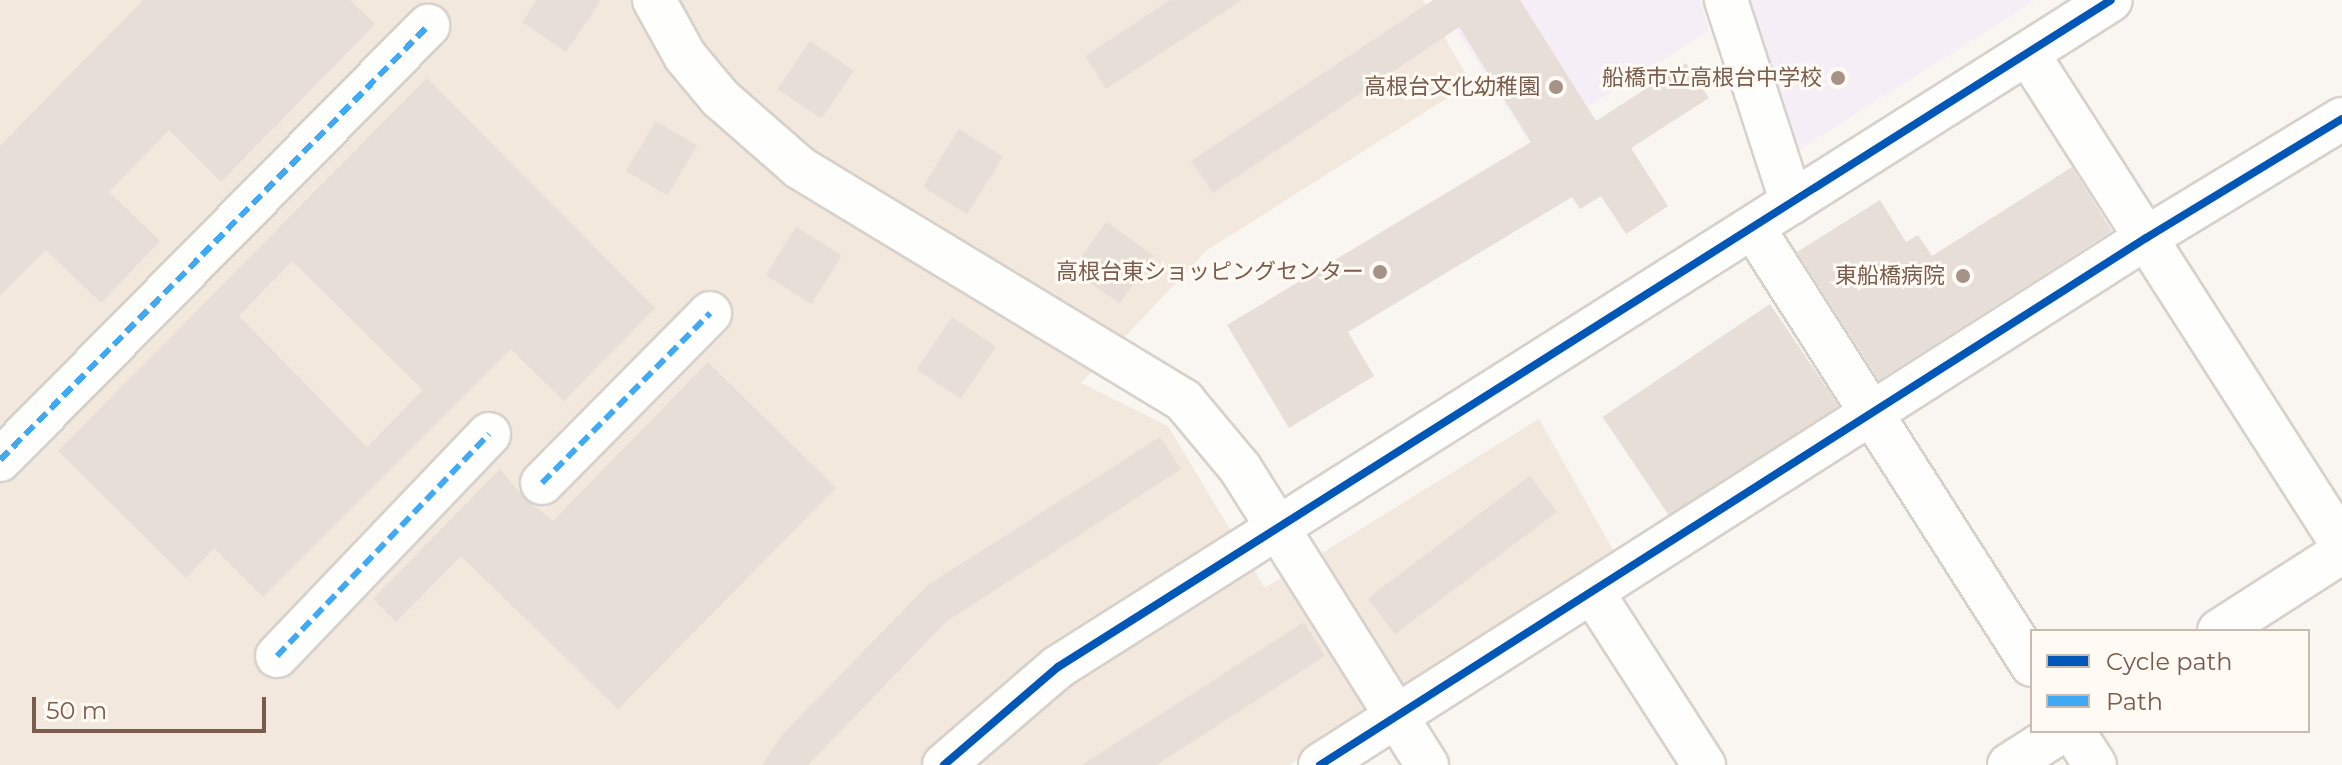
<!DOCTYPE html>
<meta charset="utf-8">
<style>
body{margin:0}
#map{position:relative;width:2342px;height:765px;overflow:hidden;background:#f9f5f0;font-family:Montserrat,"Noto Sans JP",sans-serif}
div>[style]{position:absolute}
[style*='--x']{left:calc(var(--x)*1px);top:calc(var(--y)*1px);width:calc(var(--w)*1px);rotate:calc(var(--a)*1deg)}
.residential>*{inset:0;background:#f2e8de}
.education>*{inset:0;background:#f6eef6}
.building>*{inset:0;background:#e6ded7;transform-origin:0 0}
.roads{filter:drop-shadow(2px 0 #d7d1cb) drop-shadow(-2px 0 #d7d1cb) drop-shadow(0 2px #d7d1cb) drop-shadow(0 -2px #d7d1cb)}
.minor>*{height:42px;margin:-21px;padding:0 21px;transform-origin:21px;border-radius:21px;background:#fefefd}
.quiet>*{height:6px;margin-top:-3px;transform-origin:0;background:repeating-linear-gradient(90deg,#3fa9f5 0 12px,transparent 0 18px)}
.cycleway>*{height:8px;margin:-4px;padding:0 4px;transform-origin:4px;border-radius:4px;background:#0057b8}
.dots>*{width:22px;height:22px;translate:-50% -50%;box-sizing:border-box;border:4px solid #fffaf3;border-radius:50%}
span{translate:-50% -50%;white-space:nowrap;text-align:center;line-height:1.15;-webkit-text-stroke:6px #fffaf3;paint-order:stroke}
.poi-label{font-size:22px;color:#7a5c4d}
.right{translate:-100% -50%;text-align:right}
.legend{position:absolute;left:2030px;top:629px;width:280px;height:104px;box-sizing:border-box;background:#fffaf3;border:2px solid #cabbb1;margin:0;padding:10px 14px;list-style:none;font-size:24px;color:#7a5c4d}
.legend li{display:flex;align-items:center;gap:16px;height:40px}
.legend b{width:40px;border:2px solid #cabbb1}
.scale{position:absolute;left:32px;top:697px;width:234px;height:36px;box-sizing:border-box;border:4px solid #7a5c4d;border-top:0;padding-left:10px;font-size:24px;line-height:28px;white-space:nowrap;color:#7a5c4d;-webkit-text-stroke:6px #fffaf3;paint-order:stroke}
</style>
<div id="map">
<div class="residential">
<div style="clip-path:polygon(0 0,1423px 0,1471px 83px,1207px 250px,1081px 383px,1168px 426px,1265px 588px,1539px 419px,1620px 562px,1289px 765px,0 765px)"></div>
</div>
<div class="education">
<div style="clip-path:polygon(1436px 0,1700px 0,1709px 31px,1530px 143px)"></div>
<div style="clip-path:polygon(1739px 0,2036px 0,1789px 156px)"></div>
</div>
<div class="building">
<div style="clip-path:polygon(143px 0,350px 0,375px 24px,221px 182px,169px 130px,109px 192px,160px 241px,101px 303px,46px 250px,0 296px,0 146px)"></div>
<div style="clip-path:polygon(537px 0,601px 0,566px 52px,522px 22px)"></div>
<div style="clip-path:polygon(1170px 0,1242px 0,1106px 89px,1085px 56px)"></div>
<div style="clip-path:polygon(1433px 0,1520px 0,1596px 121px,1686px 63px,1709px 98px,1631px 148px,1668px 206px,1626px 234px,1601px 196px,1580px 209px,1572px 197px,1348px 332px,1374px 376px,1289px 428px,1227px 325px,1531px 142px,1459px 27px,1213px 193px,1191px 161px)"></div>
<div style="left:810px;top:41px;width:53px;height:58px;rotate:34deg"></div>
<div style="clip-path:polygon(evenodd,427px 78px,655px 308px,564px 401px,511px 349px,263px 597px,214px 548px,186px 578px,58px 451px,427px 78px,292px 261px,423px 390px,367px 447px,239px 316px,292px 261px)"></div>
<div style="left:656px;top:121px;width:48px;height:58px;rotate:31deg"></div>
<div style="left:959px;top:129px;width:52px;height:68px;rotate:32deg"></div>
<div style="clip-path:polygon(2072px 167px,2112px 231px,1879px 380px,1797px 252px,1880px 200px,1906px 242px,1918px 235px,1932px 256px)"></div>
<div style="left:1106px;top:222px;width:58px;height:59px;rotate:35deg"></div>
<div style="left:796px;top:227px;width:54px;height:57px;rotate:32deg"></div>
<div style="left:1770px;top:304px;width:123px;height:202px;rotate:56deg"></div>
<div style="left:952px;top:317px;width:53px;height:63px;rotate:34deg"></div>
<div style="clip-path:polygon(708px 362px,836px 488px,618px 709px,461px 556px,396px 622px,373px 599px,500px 469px,525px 499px,553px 521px)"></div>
<div style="clip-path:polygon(1160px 437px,1181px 469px,946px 622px,808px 765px,762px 765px,782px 735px,928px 585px)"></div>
<div style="left:1530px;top:476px;width:45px;height:203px;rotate:53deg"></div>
<div style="clip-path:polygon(1304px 622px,1325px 656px,1156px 765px,1082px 765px)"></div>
</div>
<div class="roads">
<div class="minor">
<div style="--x:654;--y:0;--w:64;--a:61"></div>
<div style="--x:685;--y:56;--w:55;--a:50.2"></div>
<div style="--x:720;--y:98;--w:106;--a:41.2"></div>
<div style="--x:800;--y:168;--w:449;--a:31.2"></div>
<div style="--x:1184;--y:401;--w:87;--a:50.1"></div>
<div style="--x:1240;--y:468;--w:351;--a:57.8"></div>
<div style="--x:1726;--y:0;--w:213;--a:72"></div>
<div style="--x:2028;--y:54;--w:582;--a:57.35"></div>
<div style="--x:1754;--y:229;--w:517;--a:57.48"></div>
<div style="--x:0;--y:460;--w:610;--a:-45.4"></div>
<div style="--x:542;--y:483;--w:239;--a:-45.3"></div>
<div style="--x:1593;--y:593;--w:205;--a:57.2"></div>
<div style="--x:2219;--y:631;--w:146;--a:-32.7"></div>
<div style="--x:277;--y:656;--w:307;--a:-46.3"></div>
<div style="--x:2073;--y:731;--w:40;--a:57.1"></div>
<div style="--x:944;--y:765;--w:150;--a:-40.7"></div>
<div style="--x:1058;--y:667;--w:1246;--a:-32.35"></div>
<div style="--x:1320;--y:765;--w:980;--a:-32.54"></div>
<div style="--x:2146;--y:238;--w:229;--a:-31.3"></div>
<div style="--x:2009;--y:765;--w:63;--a:-32.7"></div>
</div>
</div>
<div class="quiet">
<div style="--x:0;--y:460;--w:610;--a:-45.4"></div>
<div style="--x:542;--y:483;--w:239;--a:-45.3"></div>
<div style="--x:277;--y:656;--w:307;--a:-46.3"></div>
</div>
<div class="cycleway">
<div style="--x:944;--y:765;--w:150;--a:-40.7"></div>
<div style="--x:1058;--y:667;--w:1246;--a:-32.35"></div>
<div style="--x:1320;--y:765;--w:980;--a:-32.54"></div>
<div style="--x:2146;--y:238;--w:229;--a:-31.3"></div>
</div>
<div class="dots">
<div style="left:1838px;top:78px;background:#a69286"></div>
<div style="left:1556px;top:87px;background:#a69286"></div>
<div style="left:1380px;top:272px;background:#a69286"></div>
<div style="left:1963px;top:276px;background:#a69286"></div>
</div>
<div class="poi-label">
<span class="right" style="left:1822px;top:78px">船橋市立高根台中学校</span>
<span class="right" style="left:1540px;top:87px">高根台文化幼稚園</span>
<span class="right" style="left:1364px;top:272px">高根台東ショッピングセンター</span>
<span class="right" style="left:1945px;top:276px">東船橋病院</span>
</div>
<ul class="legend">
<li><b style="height:10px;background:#0057b8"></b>Cycle path</li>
<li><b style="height:10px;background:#3fa9f5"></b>Path</li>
</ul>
<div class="scale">50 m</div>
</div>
